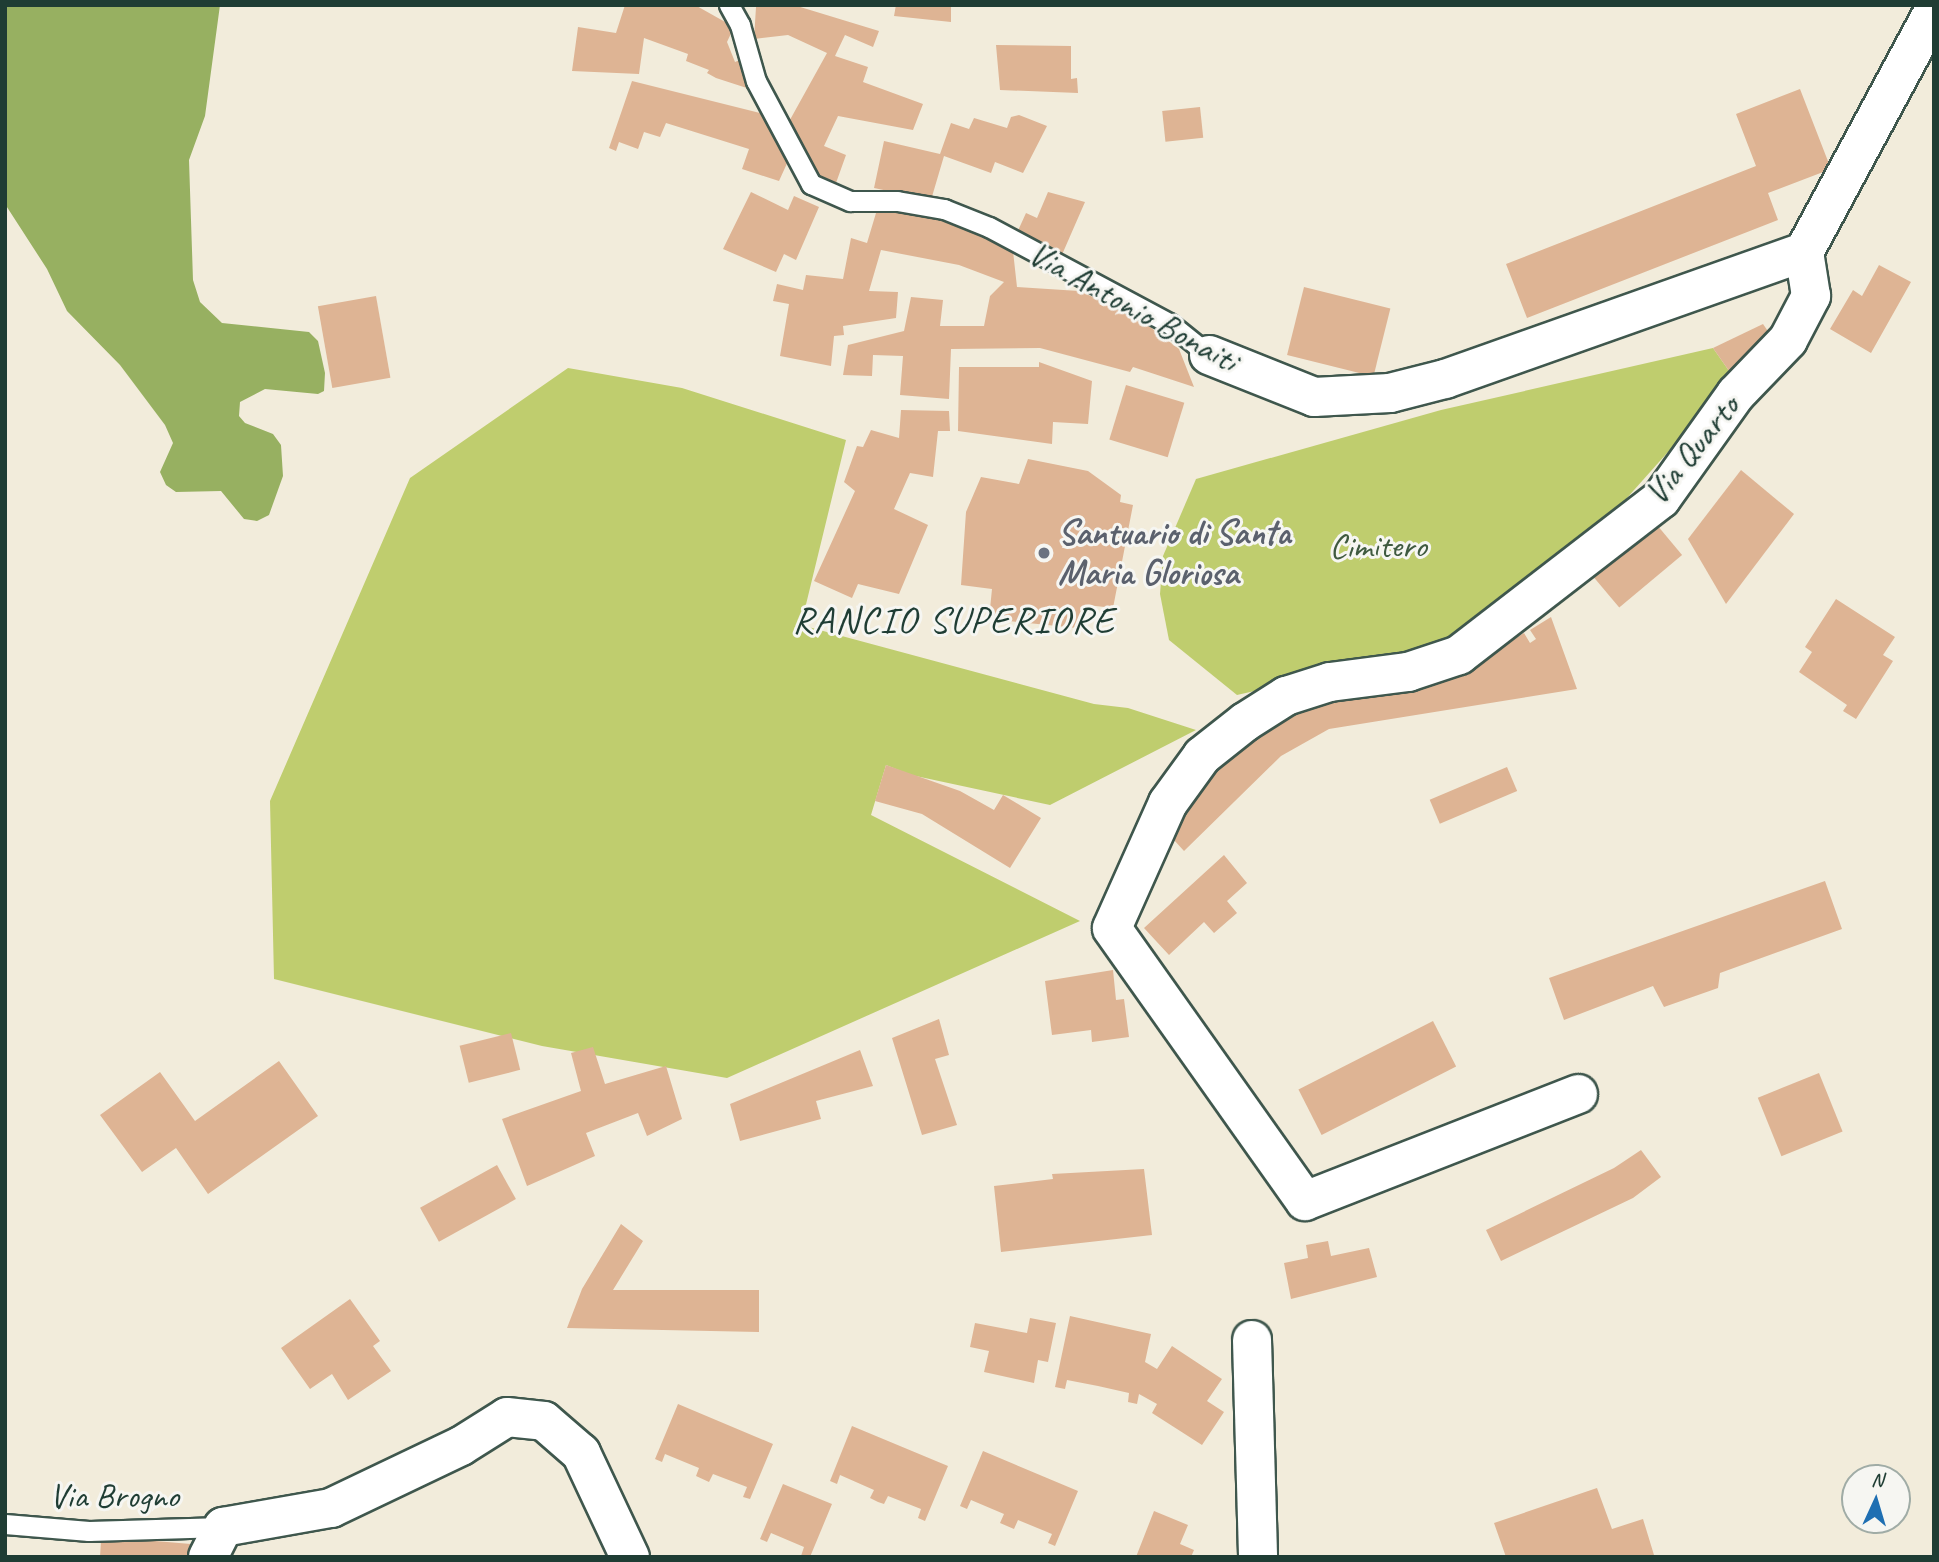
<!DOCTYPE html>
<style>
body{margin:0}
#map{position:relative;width:1939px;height:1562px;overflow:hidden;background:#f2ecdb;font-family:Caveat,sans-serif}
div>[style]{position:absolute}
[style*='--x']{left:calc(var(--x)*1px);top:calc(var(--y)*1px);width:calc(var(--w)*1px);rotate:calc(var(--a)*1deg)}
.green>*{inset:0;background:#bfcd6e}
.forest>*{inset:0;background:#97b061}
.building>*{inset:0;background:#deb494;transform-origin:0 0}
.roads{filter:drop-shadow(2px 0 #3f574d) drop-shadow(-2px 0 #3f574d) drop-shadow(0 2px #3f574d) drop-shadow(0 -2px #3f574d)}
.service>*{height:19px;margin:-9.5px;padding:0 9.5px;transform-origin:9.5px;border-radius:9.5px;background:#fff}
.minor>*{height:38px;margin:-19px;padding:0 19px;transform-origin:19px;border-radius:19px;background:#fff}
.dots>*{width:19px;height:19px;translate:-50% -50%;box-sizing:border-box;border:4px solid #f6f6f2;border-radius:50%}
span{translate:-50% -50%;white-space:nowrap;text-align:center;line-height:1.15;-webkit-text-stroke:6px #f6f6f2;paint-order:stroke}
.street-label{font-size:35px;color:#1f3d34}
.worship-label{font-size:35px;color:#5b616d;font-weight:700}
.left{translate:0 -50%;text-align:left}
.park-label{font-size:35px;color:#3f5a40}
.quarter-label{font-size:38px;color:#1f3d34;letter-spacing:2px}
.frame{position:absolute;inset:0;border:7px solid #1f3d34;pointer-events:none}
.north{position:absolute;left:1841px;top:1464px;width:70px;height:70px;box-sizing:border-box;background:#f6f6f2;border:2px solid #a0aca6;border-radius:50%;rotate:4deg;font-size:19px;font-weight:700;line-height:28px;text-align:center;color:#1f3d34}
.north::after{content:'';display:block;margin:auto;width:24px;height:32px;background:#1f6fb2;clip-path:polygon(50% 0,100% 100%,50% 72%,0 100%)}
</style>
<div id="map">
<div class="green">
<div style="clip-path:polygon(1713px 348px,1734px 378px,1601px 527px,1427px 652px,1237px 695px,1169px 640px,1160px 594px,1163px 556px,1196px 479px,1441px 410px)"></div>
<div style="clip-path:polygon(568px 368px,682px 388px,846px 440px,801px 625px,1094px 704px,1128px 708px,1196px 730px,1050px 805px,911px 775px,886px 765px,871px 815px,1080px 921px,727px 1078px,542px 1046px,274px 979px,270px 801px,410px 478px)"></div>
</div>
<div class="forest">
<div style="clip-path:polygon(5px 5px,220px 5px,205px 116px,189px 160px,193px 280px,200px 302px,222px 323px,309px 332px,318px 341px,325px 373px,324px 391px,318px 394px,265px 389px,240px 402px,239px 416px,245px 423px,273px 434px,281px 445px,283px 476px,269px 515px,257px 521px,244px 519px,221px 491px,176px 492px,166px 485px,160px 472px,173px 443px,165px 425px,120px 365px,67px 311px,47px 269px,5px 204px)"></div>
</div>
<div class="building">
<div style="clip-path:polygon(625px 5px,695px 5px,734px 27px,727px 42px,735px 62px,742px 59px,756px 91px,716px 78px,707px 73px,709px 70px,686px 61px,688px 54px,644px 38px,639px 74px,572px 71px,578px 27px,616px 33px)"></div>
<div style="clip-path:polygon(896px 5px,951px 5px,951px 22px,894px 16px)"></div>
<div style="clip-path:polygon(797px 6px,879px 31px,873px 47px,845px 35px,835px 56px,868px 67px,863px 82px,923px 104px,913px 130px,838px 116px,824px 146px,846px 155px,836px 183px,822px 180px,810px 168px,786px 127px,827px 53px,788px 35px,754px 39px,756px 7px)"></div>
<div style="clip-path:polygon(996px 45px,1071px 46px,1071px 79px,1077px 78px,1078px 93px,1000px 90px)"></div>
<div style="clip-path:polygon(632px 81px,760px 113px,789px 159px,779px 181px,742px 169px,749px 149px,666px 123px,660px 137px,644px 132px,638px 149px,619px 142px,616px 151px,609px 148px)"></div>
<div style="clip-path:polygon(1800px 89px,1831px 169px,1768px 193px,1778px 220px,1527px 318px,1506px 264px,1756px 166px,1736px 114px)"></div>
<div style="left:1200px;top:107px;width:31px;height:38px;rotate:84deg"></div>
<div style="clip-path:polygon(1019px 115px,1047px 126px,1023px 173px,995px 162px,991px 173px,944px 156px,931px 200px,874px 188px,884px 141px,940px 154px,951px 123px,969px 129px,974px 118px,1007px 128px,1011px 117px)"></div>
<div style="clip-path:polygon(751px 192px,788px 210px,794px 196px,819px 207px,796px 260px,784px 254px,776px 272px,723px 249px)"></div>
<div style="clip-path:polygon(1048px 192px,1085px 202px,1061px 257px,1016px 235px,1026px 213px,1037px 218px)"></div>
<div style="clip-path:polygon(879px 203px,955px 223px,1013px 251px,1017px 287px,1079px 291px,1133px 314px,1179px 349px,1194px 387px,1133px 367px,1130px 372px,1040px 348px,951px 349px,949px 399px,900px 395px,903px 356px,873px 355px,872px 376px,843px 375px,848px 345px,904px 331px,911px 297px,943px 300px,940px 326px,984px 326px,990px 296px,1004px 282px,959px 265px,881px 250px,869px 291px,898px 292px,896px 318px,843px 326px,844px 335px,834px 336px,831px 366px,780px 356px,789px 304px,773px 301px,777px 284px,803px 290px,806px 275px,843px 279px,851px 238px,867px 243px)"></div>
<div style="clip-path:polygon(1879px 265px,1911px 282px,1871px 353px,1830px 329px,1853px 290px,1862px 296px)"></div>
<div style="left:1304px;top:287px;width:89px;height:70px;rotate:14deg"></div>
<div style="left:376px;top:296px;width:83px;height:59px;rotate:80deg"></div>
<div style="clip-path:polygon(1763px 324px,1772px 337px,1734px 378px,1713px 348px)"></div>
<div style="clip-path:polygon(1039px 362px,1092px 381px,1088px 424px,1053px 422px,1052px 444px,958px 431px,959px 367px,1039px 367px)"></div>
<div style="left:1126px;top:385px;width:61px;height:57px;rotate:17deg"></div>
<div style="clip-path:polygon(901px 410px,949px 411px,950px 431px,938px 431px,933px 477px,910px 473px,894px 509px,928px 525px,899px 594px,858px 584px,852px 598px,814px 581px,855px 491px,844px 482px,857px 446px,863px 447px,871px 430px,899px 438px)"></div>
<div style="clip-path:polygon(1028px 459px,1088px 471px,1121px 495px,1120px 502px,1133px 505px,1113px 608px,1087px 605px,1086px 629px,989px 619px,992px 589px,961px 585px,966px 512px,981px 477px,1019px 484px)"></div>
<div style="clip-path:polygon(1741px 470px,1794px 514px,1726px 604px,1688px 539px)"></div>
<div style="left:1657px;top:525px;width:39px;height:82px;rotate:50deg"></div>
<div style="clip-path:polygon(1836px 599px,1895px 637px,1883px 655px,1893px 661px,1856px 719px,1843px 711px,1847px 705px,1799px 672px,1812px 652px,1805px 647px)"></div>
<div style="clip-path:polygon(1551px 617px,1577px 689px,1329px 729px,1281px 756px,1184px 851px,1164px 829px,1180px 803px,1280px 713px,1486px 657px,1524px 633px,1530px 643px,1536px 639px,1530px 630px)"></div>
<div style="clip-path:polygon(886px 765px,960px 791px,994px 810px,1003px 795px,1041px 818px,1010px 868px,922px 814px,875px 801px)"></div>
<div style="left:1507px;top:767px;width:26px;height:84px;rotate:67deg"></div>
<div style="clip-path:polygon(1224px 855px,1247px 883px,1227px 901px,1237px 913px,1214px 933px,1204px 922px,1169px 955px,1144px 928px)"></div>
<div style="clip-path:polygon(1825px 881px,1842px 929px,1720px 973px,1718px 988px,1664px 1007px,1653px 986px,1564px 1020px,1549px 978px)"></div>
<div style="clip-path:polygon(1113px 970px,1116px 1000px,1124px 999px,1129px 1037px,1092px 1042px,1091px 1030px,1052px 1035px,1045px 981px)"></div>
<div style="clip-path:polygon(939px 1019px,949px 1055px,935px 1059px,957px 1125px,922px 1135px,892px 1038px)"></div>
<div style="left:1433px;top:1021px;width:51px;height:151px;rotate:63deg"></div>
<div style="left:511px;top:1033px;width:38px;height:53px;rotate:76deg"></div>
<div style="clip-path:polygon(593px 1047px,605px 1084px,666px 1066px,682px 1119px,647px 1136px,638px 1113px,586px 1133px,595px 1156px,527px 1186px,502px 1119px,581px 1091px,571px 1053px)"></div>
<div style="clip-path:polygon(860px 1050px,873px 1086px,816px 1101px,821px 1119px,740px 1141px,730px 1104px)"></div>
<div style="clip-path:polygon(279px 1061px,318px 1116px,208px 1194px,176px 1148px,142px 1172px,100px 1115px,160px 1072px,195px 1121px)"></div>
<div style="left:1819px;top:1073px;width:63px;height:66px;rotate:68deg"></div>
<div style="clip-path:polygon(1641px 1150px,1661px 1177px,1633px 1198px,1501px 1261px,1486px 1230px,1614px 1168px)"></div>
<div style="left:497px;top:1165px;width:39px;height:88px;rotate:61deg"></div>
<div style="clip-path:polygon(1144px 1169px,1152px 1235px,1001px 1252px,994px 1186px,1053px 1179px,1052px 1174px)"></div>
<div style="clip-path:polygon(621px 1224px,643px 1241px,613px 1290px,759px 1290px,759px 1332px,567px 1328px,582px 1289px)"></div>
<div style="clip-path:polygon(1328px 1241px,1331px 1256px,1369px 1248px,1377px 1277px,1291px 1299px,1284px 1263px,1308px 1258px,1306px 1245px)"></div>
<div style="clip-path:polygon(350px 1299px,380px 1341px,373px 1346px,391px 1371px,348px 1400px,332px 1374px,310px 1389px,281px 1348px)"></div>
<div style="clip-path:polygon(1070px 1316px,1151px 1334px,1145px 1362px,1157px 1369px,1172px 1346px,1222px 1379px,1207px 1401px,1224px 1412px,1202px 1445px,1152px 1413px,1157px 1404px,1139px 1394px,1137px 1404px,1128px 1402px,1129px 1393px,1098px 1386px,1067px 1380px,1065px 1389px,1055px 1387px)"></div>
<div style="clip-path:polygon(1030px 1318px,1056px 1323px,1048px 1362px,1038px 1360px,1034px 1383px,984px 1372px,989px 1351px,970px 1347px,975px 1323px,1027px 1333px)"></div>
<div style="clip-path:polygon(678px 1404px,773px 1444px,750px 1499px,743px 1497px,747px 1487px,713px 1474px,709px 1482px,696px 1476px,699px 1468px,665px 1454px,662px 1462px,655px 1459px)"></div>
<div style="clip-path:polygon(852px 1426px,948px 1466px,925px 1521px,918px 1518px,921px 1509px,888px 1496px,884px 1504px,878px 1502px,870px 1498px,874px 1490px,840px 1475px,837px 1484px,830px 1481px)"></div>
<div style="clip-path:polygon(983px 1451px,1078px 1491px,1055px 1546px,1048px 1543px,1052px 1534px,1018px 1520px,1014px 1529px,1000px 1523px,1004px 1514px,971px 1500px,967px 1509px,960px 1506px)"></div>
<div style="clip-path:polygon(783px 1484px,832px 1504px,810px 1557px,801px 1556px,804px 1547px,771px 1533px,767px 1542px,760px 1539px)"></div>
<div style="clip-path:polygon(1597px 1488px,1612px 1529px,1643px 1519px,1654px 1555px,1506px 1557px,1494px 1523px)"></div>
<div style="clip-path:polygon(1154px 1511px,1188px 1525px,1180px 1544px,1194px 1550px,1191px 1557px,1136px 1557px)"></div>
<div style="clip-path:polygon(131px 1539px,191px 1544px,187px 1557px,100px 1557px,101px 1541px)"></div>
</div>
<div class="roads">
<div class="service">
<div style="--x:729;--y:5;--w:23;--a:61"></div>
<div style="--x:740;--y:25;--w:58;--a:74.1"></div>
<div style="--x:756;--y:81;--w:117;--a:61.9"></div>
<div style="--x:811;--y:184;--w:43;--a:23.6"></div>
<div style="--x:850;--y:201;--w:47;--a:0"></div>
<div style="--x:897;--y:201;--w:48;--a:9.7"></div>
<div style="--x:944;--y:209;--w:48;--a:21.8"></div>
<div style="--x:989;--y:227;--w:204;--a:28.1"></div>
<div style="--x:1169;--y:323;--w:51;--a:38.7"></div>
<div style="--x:5;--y:1524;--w:84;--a:4.8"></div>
<div style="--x:89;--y:1531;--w:134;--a:-1.7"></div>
</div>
<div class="minor">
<div style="--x:1209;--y:355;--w:113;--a:21.8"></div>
<div style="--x:1314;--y:397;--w:76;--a:-3"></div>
<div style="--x:1390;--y:393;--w:57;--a:-14.3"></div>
<div style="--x:1445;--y:379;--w:381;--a:-19.5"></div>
<div style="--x:1578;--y:1094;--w:293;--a:158.6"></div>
<div style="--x:1305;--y:1201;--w:334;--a:-125.3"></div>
<div style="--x:1112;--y:928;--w:137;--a:-65.9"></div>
<div style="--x:1168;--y:803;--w:58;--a:-54.1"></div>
<div style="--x:1202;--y:756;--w:55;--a:-38.3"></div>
<div style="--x:1245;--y:722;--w:49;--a:-32.4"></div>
<div style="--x:1286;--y:696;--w:46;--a:-17.7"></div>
<div style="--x:1330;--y:682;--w:79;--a:-7.3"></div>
<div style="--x:1408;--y:672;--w:54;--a:-18.4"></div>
<div style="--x:1459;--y:655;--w:255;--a:-37.7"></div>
<div style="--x:1661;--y:499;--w:129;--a:-54.5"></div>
<div style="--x:1736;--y:394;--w:75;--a:-46.1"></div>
<div style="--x:1788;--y:340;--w:50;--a:-62.4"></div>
<div style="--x:1811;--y:296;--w:45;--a:-99"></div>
<div style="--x:1804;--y:252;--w:274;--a:-61.7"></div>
<div style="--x:1252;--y:1340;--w:217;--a:88.4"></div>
<div style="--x:208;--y:1557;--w:34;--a:-63"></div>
<div style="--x:223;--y:1527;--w:110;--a:-10"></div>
<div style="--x:331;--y:1508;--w:144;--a:-25.5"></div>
<div style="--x:461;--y:1446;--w:54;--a:-32.2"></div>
<div style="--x:507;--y:1417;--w:37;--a:6"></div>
<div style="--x:544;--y:1421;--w:49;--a:40.9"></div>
<div style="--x:581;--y:1453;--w:115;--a:64.8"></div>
</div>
</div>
<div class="dots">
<div style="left:1044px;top:553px;background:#6b7280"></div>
</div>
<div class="street-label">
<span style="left:1133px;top:307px;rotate:29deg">Via Antonio Bonaiti</span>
<span style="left:1692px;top:450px;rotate:-51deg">Via Quarto</span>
<span style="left:114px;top:1496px">Via Brogno</span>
</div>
<div class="worship-label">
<span class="left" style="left:1058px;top:553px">Santuario di Santa<br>Maria Gloriosa</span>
</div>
<div class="park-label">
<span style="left:1378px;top:546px">Cimitero</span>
</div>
<div class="quarter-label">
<span style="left:954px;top:620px">RANCIO SUPERIORE</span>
</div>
<div class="frame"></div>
<div class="north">N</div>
</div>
